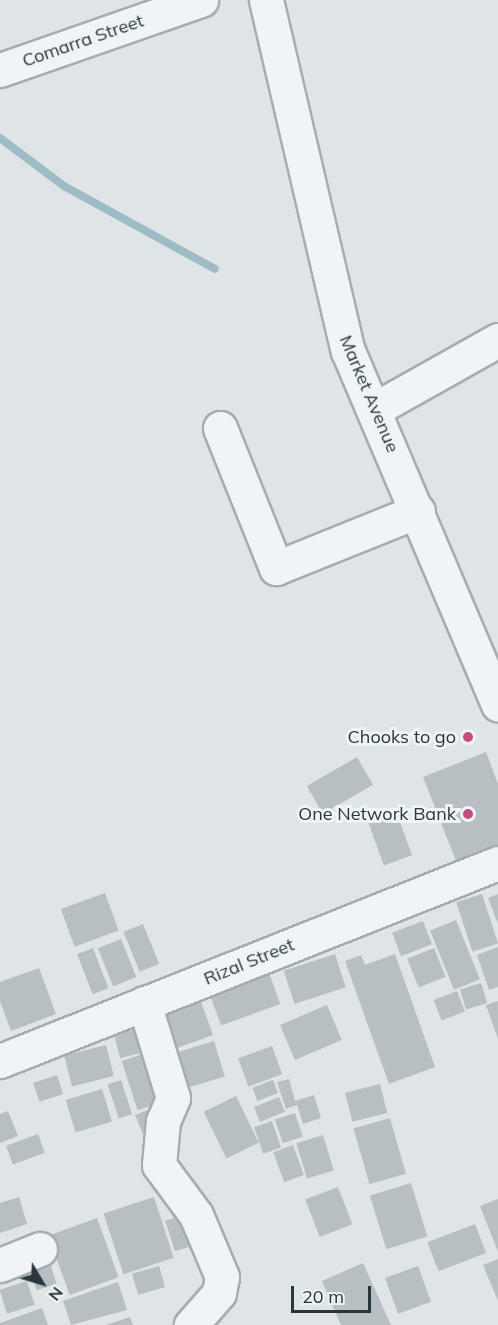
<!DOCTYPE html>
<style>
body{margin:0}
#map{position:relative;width:498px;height:1325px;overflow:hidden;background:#dfe5e7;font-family:Mulish,sans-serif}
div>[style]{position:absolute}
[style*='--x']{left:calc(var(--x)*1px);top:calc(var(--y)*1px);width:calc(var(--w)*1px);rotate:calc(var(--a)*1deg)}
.stream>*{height:8px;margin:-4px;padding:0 4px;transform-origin:4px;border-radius:4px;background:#9dbcc5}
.building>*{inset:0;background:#b7bfc3;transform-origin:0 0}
.roads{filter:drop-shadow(2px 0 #a5adb1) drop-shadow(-2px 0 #a5adb1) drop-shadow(0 2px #a5adb1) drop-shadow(0 -2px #a5adb1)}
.minor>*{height:33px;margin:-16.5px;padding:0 16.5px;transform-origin:16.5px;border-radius:16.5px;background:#f1f4f6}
.dots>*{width:16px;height:16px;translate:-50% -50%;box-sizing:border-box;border:3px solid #eef3f5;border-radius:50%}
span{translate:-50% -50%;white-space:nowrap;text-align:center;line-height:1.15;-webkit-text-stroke:6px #eef3f5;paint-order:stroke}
.street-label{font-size:18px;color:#29363d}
.poi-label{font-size:18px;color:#29363d}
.right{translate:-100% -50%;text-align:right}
.north{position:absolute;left:12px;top:1253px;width:60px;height:60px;-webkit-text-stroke:4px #eef3f5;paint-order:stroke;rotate:128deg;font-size:16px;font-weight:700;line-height:24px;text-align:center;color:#29363d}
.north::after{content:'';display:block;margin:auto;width:21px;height:27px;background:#29363d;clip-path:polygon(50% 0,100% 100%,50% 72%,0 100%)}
.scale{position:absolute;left:291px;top:1286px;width:80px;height:27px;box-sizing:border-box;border:3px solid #29363d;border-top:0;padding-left:8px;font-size:18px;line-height:21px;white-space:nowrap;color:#29363d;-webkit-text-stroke:4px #eef3f5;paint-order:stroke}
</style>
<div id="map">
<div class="stream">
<div style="--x:0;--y:138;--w:80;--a:36.9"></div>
<div style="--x:64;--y:186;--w:172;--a:28.8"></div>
</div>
<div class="building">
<div style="clip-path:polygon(486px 752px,498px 784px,498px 845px,456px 861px,423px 777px)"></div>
<div style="left:357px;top:757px;width:32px;height:58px;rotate:60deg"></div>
<div style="left:396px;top:811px;width:47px;height:30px;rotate:70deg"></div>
<div style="left:105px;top:893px;width:40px;height:47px;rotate:70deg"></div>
<div style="left:482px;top:894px;width:52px;height:27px;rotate:72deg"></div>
<div style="clip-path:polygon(498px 894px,498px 924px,488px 898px)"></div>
<div style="left:456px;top:920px;width:64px;height:28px;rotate:68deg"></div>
<div style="left:423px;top:921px;width:25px;height:33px;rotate:69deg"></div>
<div style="left:143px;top:924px;width:43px;height:21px;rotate:68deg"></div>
<div style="left:121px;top:939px;width:41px;height:25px;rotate:68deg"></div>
<div style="clip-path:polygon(498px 947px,498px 987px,489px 990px,477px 955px)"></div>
<div style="left:93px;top:948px;width:43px;height:17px;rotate:69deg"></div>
<div style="left:434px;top:948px;width:31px;height:29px;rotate:68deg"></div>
<div style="left:335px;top:954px;width:35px;height:54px;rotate:72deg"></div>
<div style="clip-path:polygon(395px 954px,435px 1067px,389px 1084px,345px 961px,361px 955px,365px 965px)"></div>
<div style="clip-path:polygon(39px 968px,56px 1014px,11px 1031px,0 1001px,0 982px)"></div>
<div style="left:269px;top:973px;width:33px;height:63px;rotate:70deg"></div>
<div style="left:481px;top:983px;width:21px;height:22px;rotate:73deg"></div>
<div style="left:457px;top:991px;width:22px;height:25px;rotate:69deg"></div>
<div style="clip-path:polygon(498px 1001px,498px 1039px,486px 1005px)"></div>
<div style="left:201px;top:1002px;width:35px;height:44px;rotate:70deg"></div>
<div style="left:327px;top:1005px;width:38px;height:51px;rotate:67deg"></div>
<div style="left:144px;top:1027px;width:24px;height:31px;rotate:75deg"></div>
<div style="left:214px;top:1041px;width:37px;height:46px;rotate:73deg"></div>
<div style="left:106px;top:1045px;width:32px;height:43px;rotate:76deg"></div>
<div style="left:272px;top:1046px;width:30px;height:36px;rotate:70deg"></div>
<div style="left:152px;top:1051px;width:52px;height:32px;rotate:72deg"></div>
<div style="left:57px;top:1075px;width:20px;height:25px;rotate:72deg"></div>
<div style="clip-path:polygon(289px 1079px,295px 1101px,314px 1095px,321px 1118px,303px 1124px,297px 1105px,286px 1109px,277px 1082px)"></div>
<div style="left:121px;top:1080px;width:36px;height:14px;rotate:72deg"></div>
<div style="left:273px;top:1080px;width:14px;height:22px;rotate:69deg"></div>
<div style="left:380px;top:1084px;width:30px;height:36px;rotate:76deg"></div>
<div style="left:102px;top:1089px;width:34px;height:38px;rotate:73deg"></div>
<div style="left:236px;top:1096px;width:52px;height:36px;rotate:64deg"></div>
<div style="left:279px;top:1097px;width:16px;height:27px;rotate:68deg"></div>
<div style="clip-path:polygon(160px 1105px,148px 1146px,135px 1115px)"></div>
<div style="clip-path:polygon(8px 1111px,18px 1136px,0 1143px,0 1114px)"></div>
<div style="left:295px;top:1113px;width:25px;height:21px;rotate:72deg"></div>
<div style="left:390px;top:1118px;width:58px;height:38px;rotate:74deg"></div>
<div style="left:272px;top:1121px;width:28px;height:19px;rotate:71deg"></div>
<div style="left:38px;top:1134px;width:20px;height:34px;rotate:70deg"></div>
<div style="left:323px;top:1135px;width:37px;height:28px;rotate:73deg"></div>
<div style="left:293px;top:1145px;width:32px;height:21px;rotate:70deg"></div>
<div style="left:411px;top:1183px;width:56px;height:43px;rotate:73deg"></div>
<div style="left:338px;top:1187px;width:40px;height:35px;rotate:69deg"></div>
<div style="clip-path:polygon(19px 1197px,27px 1224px,0 1233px,0 1203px)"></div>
<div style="left:154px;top:1197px;width:64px;height:53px;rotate:72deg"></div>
<div style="clip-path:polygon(498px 1199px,498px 1252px,480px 1206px)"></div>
<div style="left:186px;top:1214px;width:32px;height:22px;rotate:72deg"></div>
<div style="left:97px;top:1218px;width:63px;height:52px;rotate:70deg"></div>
<div style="left:475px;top:1224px;width:31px;height:51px;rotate:69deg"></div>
<div style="clip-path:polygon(498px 1259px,498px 1301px,483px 1265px)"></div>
<div style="left:49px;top:1260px;width:25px;height:21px;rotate:72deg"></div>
<div style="clip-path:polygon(363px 1263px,391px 1325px,341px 1325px,322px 1281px)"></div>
<div style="left:159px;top:1266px;width:22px;height:28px;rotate:74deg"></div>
<div style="left:418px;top:1266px;width:38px;height:35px;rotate:70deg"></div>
<div style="left:27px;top:1281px;width:25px;height:29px;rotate:72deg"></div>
<div style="clip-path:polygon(118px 1282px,127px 1310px,71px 1325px,63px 1301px)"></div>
<div style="clip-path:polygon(42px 1308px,48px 1325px,0 1325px,0 1323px)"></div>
<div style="clip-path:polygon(130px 1317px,133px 1325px,106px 1325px)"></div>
</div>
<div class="roads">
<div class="minor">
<div style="--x:266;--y:0;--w:360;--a:76.9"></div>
<div style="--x:348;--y:351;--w:384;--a:67"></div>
<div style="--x:0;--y:70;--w:213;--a:-19.2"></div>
<div style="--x:375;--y:409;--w:141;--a:-29.3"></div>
<div style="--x:220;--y:428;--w:151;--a:68.2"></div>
<div style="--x:276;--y:568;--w:153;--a:-21.9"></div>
<div style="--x:144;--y:1003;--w:99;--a:73"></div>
<div style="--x:173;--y:1098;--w:25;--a:113"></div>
<div style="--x:163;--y:1121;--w:44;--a:95.2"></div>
<div style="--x:159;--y:1165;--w:62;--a:53.5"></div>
<div style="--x:196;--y:1215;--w:67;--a:67.2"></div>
<div style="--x:222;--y:1277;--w:16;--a:101"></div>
<div style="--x:219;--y:1293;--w:43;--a:131.2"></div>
<div style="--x:0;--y:1061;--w:536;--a:-21.68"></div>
<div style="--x:0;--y:1265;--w:43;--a:-21.8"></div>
</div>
</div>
<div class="dots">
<div style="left:468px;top:737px;background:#c34d82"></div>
<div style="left:468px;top:814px;background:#c34d82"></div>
</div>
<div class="street-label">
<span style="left:83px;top:41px;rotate:-19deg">Comarra Street</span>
<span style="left:369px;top:394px;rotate:67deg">Market Avenue</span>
<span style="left:249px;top:962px;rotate:-22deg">Rizal Street</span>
</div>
<div class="poi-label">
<span class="right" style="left:456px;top:737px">Chooks to go</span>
<span class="right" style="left:456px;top:814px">One Network Bank</span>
</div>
<div class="north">N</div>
<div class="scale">20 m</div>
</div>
